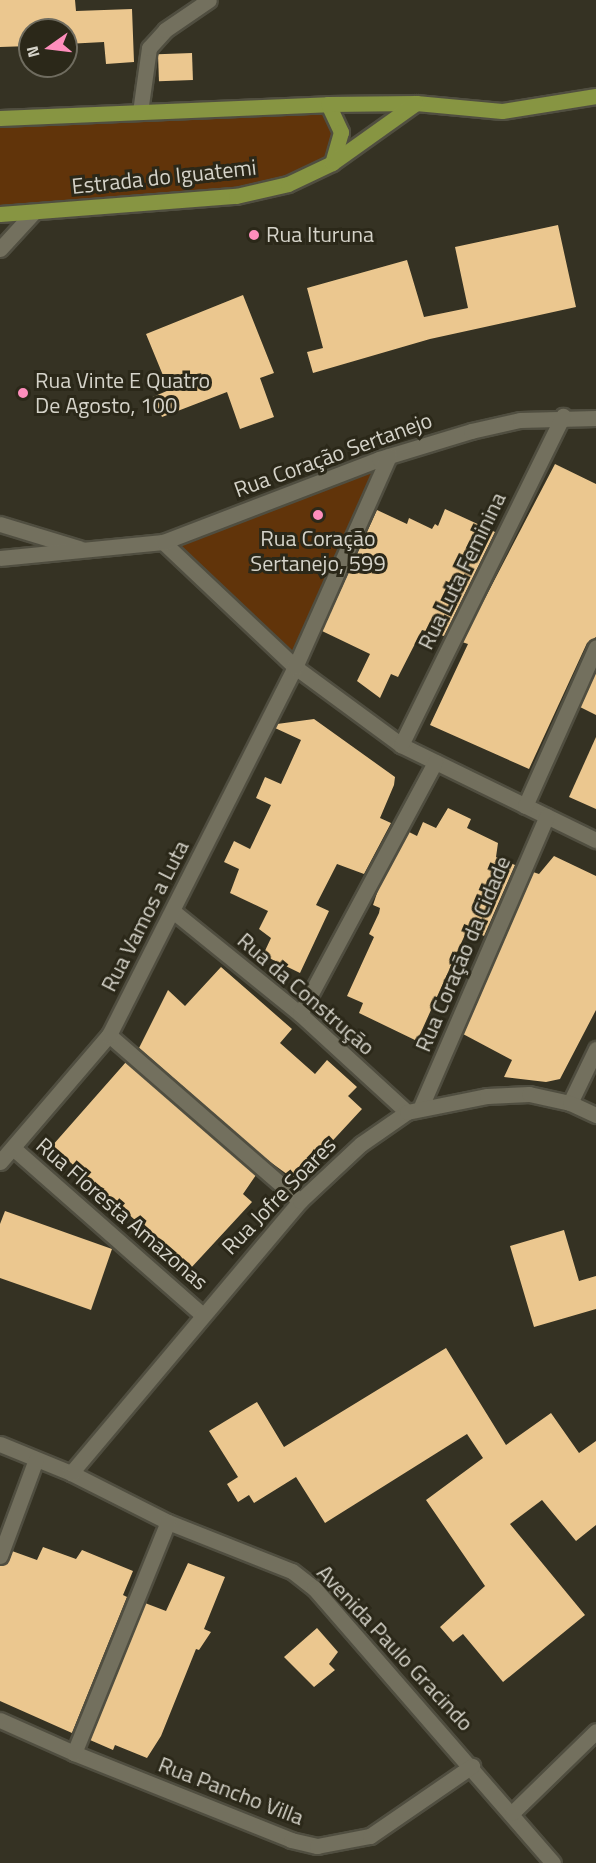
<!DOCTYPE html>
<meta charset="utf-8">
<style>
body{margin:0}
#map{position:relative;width:596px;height:1863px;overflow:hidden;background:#353223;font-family:"Titillium Web",sans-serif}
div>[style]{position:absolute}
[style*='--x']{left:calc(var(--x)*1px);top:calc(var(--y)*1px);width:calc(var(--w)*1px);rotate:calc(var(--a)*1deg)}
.green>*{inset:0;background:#61340a}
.building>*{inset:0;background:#ebc78f;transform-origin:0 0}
.roads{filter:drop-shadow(2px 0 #504e40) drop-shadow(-2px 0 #504e40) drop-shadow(0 2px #504e40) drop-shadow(0 -2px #504e40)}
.minor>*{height:15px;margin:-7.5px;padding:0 7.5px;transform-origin:7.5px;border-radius:7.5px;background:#73705e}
.major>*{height:15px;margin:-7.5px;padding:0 7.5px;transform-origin:7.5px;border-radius:7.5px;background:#879542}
.dots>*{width:16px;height:16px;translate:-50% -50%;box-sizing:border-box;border:3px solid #2b2819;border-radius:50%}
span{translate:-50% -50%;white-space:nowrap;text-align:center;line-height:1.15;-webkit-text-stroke:6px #2b2819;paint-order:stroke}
.street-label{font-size:22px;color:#d5d3c9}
.poi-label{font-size:22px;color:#d5d3c9}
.left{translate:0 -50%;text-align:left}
.north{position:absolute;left:18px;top:18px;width:60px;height:60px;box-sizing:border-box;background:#2b2819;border:2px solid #6f6c5f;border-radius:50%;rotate:256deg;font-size:16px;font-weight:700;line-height:24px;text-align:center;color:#d5d3c9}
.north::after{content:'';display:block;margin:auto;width:21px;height:27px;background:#fe8ebc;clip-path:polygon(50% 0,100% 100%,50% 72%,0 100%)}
</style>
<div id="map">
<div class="green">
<div style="clip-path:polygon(328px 104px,335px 113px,332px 163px,288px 184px,0 214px,0 118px)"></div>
<div style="clip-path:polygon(384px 459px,294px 663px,169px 542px)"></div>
</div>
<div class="building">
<div style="clip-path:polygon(0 0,75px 0,76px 11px,132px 9px,134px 62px,106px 64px,104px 42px,66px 44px,66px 30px,30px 30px,30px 46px,0 47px)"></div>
<div style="left:192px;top:53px;width:27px;height:34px;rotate:88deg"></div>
<div style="clip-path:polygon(558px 225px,576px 307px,430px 339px,313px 373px,307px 352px,323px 348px,307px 288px,407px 260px,424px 317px,468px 308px,455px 247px)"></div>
<div style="clip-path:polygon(243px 295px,274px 373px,260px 378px,274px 417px,240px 429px,227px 392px,162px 417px,153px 397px,169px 390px,146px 334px)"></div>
<div style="clip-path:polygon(555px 464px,596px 484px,596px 637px,587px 643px,529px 769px,430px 725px,468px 644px,462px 642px)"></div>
<div style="clip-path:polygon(445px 509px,495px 532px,444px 636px,422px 630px,398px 677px,391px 674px,380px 698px,357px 681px,370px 654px,322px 631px,377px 510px,407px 524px,409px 518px,432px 529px,435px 524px,438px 526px)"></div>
<div style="clip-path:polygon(596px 671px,596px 715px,580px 707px)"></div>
<div style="clip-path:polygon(314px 719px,395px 777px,394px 785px,380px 818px,391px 823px,364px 874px,337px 864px,316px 905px,329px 911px,300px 973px,263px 955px,271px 938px,259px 929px,268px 911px,230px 893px,239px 869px,224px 862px,234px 841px,250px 849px,271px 805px,256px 798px,265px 777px,281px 784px,301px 740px,275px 728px,277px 724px)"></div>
<div style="clip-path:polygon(596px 737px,596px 809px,569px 797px)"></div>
<div style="clip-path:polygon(448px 808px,471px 819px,467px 828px,498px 843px,496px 857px,515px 865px,484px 936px,468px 928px,417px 1041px,359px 1013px,363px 1003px,347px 996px,374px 937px,369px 934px,379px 913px,380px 908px,373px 905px,379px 887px,409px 832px,417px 836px,423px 822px,436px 828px)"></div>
<div style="clip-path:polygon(554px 856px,596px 876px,596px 1010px,560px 1079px,546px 1082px,504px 1077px,512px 1060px,463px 1034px,533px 872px,539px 874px)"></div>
<div style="clip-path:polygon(221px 967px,292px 1029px,280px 1043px,315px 1074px,327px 1060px,357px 1087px,348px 1096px,362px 1109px,299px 1177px,291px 1177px,266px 1159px,139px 1048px,168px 990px,185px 1006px)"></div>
<div style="clip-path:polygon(126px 1062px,256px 1175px,243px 1194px,252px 1202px,190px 1269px,52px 1146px)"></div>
<div style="clip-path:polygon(5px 1211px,112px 1249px,91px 1310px,0 1278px,0 1224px)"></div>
<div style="clip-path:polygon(564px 1230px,579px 1281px,596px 1276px,596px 1309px,534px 1327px,510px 1246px)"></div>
<div style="clip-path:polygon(446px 1348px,506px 1445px,551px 1413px,579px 1453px,596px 1441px,596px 1525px,576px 1541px,542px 1500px,510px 1524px,585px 1615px,503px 1682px,463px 1634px,453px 1642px,440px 1627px,485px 1586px,426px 1500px,483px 1458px,467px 1434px,325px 1523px,296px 1477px,254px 1503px,249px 1495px,238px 1502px,227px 1484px,238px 1477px,209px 1431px,257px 1402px,284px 1447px)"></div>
<div style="clip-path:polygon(43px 1547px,76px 1559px,82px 1550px,133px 1571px,123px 1595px,127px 1597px,72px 1733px,0 1701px,0 1566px,7px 1563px,12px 1551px,37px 1560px)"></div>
<div style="clip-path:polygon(188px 1563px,225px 1577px,204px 1629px,211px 1632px,199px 1650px,196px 1649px,161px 1736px,147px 1758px,115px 1745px,113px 1750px,90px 1740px,145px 1603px,166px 1611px)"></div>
<div style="clip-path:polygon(317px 1628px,338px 1652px,329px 1664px,335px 1670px,314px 1687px,284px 1657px)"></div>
</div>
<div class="roads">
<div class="minor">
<div style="--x:140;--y:112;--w:65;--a:-82"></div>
<div style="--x:149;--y:48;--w:24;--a:-48"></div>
<div style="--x:165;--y:30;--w:53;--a:-34.3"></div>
<div style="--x:0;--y:249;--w:49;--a:-47.5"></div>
<div style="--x:0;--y:524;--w:83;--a:16.9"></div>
<div style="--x:163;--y:542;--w:182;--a:43.4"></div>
<div style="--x:295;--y:667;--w:132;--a:36.3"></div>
<div style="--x:401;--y:745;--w:217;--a:26"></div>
<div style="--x:0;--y:558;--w:164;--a:-5.6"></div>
<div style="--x:163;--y:542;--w:231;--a:-21"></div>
<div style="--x:379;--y:459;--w:96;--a:-16.9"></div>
<div style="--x:471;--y:431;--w:50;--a:-12.7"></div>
<div style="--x:520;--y:420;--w:76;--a:-1.5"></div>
<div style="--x:401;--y:745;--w:367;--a:-63.8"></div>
<div style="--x:525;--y:806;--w:174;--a:-65.9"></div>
<div style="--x:174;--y:912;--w:162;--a:39"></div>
<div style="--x:300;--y:1014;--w:145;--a:42.5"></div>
<div style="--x:300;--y:1014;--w:286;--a:-61.8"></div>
<div style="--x:109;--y:1035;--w:253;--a:41"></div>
<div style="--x:570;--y:1103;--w:60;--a:-64.3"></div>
<div style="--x:420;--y:1109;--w:319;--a:-66.6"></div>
<div style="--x:13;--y:1148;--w:251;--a:41.4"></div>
<div style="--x:0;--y:1162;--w:167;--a:-49.4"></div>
<div style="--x:109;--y:1035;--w:412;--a:-63.2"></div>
<div style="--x:295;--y:667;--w:231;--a:-66"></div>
<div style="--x:0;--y:1444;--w:77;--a:22.2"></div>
<div style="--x:71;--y:1473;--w:109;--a:26.8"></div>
<div style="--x:168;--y:1522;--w:133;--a:21.6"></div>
<div style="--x:292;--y:1571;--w:28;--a:38"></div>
<div style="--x:314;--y:1588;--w:364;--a:49"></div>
<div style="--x:71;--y:1473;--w:356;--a:-49.9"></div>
<div style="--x:300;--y:1201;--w:83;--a:-43.1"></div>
<div style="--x:361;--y:1144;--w:56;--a:-34.8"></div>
<div style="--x:407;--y:1112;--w:82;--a:-11.3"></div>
<div style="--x:487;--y:1096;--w:42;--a:-2.7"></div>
<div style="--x:529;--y:1094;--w:42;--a:12.4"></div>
<div style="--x:570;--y:1103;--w:29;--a:25"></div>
<div style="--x:0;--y:1556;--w:103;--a:-69.6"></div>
<div style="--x:0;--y:1720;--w:81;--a:24"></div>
<div style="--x:74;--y:1753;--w:234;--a:21.8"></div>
<div style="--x:291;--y:1840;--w:27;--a:13"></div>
<div style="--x:317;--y:1846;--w:54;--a:-10.7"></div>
<div style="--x:370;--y:1836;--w:124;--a:-34.5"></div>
<div style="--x:74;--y:1753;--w:249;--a:-67.9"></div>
<div style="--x:512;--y:1813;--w:117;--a:-44.3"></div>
</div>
<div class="major">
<div style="--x:328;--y:104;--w:31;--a:65"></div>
<div style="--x:341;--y:132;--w:32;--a:106"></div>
<div style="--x:0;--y:118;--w:328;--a:-2.4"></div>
<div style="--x:328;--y:104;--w:88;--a:-0.7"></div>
<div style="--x:416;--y:103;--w:86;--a:5.3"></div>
<div style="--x:502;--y:111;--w:95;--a:-9.1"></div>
<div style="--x:0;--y:214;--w:237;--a:-4.4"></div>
<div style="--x:236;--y:196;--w:53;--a:-13"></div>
<div style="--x:288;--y:184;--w:49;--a:-25.5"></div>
<div style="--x:332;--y:163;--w:103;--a:-35.5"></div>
</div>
</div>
<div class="dots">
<div style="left:254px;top:235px;background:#fe8ebc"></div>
<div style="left:23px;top:393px;background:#fe8ebc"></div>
<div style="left:318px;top:515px;background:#fe8ebc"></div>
</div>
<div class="street-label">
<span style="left:164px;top:177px;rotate:-6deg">Estrada do Iguatemi</span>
<span style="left:333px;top:455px;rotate:-20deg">Rua Coração Sertanejo</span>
<span style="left:462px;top:571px;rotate:-64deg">Rua Luta Feminina</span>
<span style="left:145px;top:916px;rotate:-63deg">Rua Vamos a Luta</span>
<span style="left:463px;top:954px;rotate:-67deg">Rua Coração da Cidade</span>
<span style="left:306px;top:994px;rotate:41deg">Rua da Construção</span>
<span style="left:279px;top:1196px;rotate:-46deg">Rua Jofre Soares</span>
<span style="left:122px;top:1214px;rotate:41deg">Rua Floresta Amazonas</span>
<span style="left:395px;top:1648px;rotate:47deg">Avenida Paulo Gracindo</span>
<span style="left:231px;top:1791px;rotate:21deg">Rua Pancho Villa</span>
</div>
<div class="poi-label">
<span class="left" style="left:266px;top:235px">Rua Ituruna</span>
<span class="left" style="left:35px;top:393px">Rua Vinte E Quatro<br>De Agosto, 100</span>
<span style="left:318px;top:551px">Rua Coração<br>Sertanejo, 599</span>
</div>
<div class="north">N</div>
</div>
